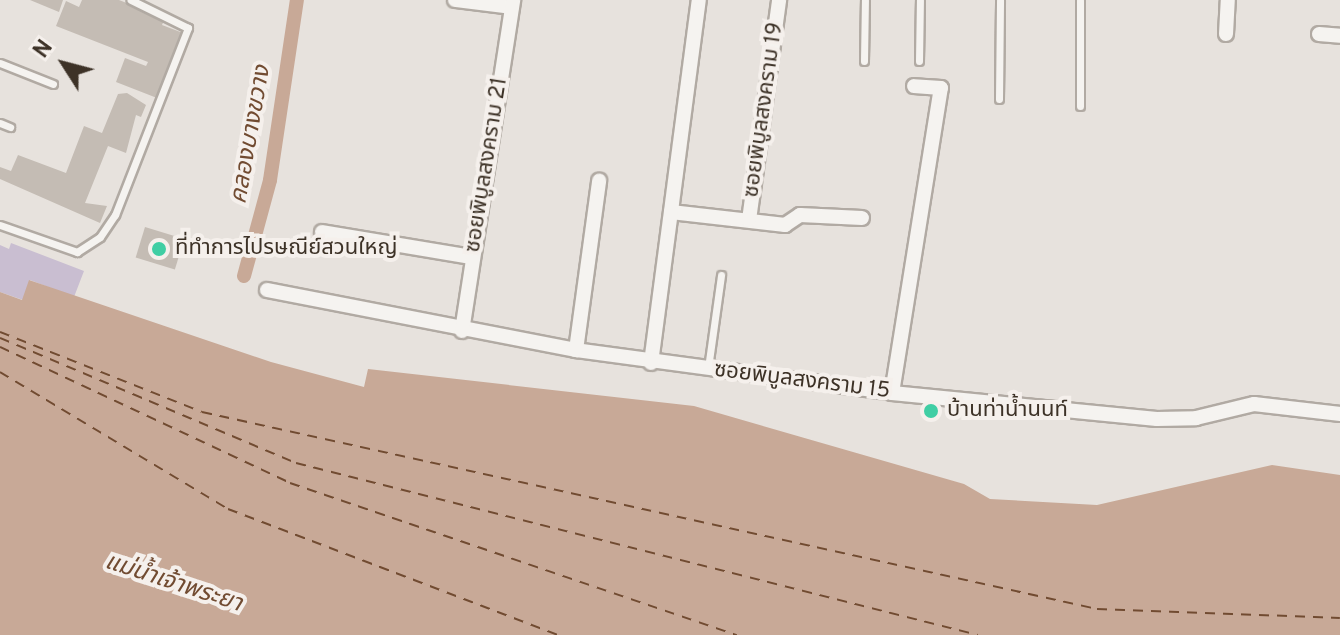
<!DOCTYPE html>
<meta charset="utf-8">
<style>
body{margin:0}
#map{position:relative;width:1340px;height:635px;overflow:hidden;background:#e7e2dd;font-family:Overpass,"Noto Sans Thai",sans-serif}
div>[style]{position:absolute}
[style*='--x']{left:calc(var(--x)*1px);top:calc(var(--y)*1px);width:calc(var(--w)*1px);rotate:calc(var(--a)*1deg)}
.green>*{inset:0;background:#c9bed1}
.water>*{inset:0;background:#c8a997}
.canal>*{height:14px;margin:-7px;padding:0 7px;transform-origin:7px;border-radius:7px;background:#c8a997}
.ferry>*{height:2px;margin-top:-1px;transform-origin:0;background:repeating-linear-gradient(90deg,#714b31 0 10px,transparent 0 18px)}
.building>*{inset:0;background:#c4bcb4;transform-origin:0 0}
.roads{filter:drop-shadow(2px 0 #b1aaa3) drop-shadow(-2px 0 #b1aaa3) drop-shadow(0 2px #b1aaa3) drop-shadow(0 -2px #b1aaa3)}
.lane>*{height:7px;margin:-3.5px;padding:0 3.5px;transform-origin:3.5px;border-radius:3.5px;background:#f5f3f0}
.street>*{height:14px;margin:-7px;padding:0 7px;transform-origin:7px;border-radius:7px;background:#f5f3f0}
.dots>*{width:22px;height:22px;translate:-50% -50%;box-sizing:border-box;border:4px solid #f5f0ec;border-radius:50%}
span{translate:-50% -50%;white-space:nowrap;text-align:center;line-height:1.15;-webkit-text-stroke:8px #f5f0ec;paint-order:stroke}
.street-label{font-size:22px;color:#3d3227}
.poi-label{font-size:22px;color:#3d3227}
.left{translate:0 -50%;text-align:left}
.water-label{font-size:24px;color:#714b31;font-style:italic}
.north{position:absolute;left:24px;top:24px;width:80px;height:80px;-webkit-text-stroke:6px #f5f0ec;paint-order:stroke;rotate:306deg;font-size:22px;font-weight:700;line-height:32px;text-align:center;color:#3d3227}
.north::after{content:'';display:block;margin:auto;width:28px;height:36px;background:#3d3227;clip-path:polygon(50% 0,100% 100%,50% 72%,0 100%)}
</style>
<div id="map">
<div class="green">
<div style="clip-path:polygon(11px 243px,84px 271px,74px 297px,30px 280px,23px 300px,0 292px,0 245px,9px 249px)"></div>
</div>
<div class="water">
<div style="clip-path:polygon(29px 280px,271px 362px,364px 387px,368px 369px,694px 406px,964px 484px,990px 499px,1097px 505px,1272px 465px,1340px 475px,1340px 635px,0 635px,0 292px,22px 300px)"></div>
</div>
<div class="canal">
<div style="--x:244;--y:276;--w:99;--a:-74.8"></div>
<div style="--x:270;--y:180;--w:182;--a:-81.5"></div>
</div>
<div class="ferry">
<div style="--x:0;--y:332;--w:217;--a:21.6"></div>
<div style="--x:202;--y:412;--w:916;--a:12.41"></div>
<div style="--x:1097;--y:609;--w:243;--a:2.1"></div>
<div style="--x:0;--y:338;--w:321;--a:22.9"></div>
<div style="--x:296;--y:463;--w:703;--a:14.15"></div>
<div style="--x:0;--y:347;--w:320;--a:25.1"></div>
<div style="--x:290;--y:483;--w:472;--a:18.8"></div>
<div style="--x:0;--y:372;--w:266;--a:31"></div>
<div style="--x:228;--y:509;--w:353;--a:20.9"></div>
</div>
<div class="building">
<div style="clip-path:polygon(30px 0,63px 0,59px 12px)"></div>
<div style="clip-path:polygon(82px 0,119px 0,165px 18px,162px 25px,183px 33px,157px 98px,116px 82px,125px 58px,146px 66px,148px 62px,56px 26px,66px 1px,79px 7px)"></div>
<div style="clip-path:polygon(127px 93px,146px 105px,141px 117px,136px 115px,126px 153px,108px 146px,85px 203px,107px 206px,100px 223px,0 179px,0 167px,11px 171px,18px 155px,66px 173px,84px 126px,102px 133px,118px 94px)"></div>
<div style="left:145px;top:227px;width:41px;height:32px;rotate:17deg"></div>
</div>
<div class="roads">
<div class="lane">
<div style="--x:864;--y:61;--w:61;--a:-89.1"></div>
<div style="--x:919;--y:61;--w:61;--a:-89.1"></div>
<div style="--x:0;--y:63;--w:57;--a:21.6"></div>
<div style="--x:999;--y:99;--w:99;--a:-89.4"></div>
<div style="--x:1080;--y:106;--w:106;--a:-90"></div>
<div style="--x:0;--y:123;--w:11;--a:22"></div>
<div style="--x:0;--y:225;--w:82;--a:19.3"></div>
<div style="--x:77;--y:252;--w:27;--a:-33"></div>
<div style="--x:100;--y:237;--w:27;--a:-56"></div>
<div style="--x:115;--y:215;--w:201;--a:-68.7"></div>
<div style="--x:188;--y:28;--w:64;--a:-153.8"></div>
<div style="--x:708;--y:368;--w:94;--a:-82"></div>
</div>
<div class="street">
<div style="--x:455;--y:0;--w:57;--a:7"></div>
<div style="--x:1226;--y:34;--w:34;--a:-87"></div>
<div style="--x:1319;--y:34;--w:21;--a:5"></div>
<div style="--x:671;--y:212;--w:115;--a:6.5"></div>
<div style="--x:785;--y:225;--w:18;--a:-34"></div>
<div style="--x:800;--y:215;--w:62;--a:2.8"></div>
<div style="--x:749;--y:220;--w:222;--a:-82.2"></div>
<div style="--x:322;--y:232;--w:152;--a:9.5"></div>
<div style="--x:267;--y:290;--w:315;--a:11"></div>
<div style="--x:576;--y:350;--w:319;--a:7.7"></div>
<div style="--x:892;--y:393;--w:266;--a:5.6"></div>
<div style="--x:1157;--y:419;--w:39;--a:-1"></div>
<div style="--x:1196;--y:418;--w:60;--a:-13.6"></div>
<div style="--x:1254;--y:404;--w:87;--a:6.6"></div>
<div style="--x:462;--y:331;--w:335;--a:-81.2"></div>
<div style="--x:576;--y:350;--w:171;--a:-82.2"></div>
<div style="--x:651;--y:363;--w:366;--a:-82.5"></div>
<div style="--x:892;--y:393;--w:309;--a:-80.9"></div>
<div style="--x:941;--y:88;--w:27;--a:-176"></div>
</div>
</div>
<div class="dots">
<div style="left:159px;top:249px;background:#40cea4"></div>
<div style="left:931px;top:411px;background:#40cea4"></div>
</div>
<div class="street-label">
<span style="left:764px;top:110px;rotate:-82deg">ซอยพิบูลสงคราม 19</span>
<span style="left:487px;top:165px;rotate:-81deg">ซอยพิบูลสงคราม 21</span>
<span style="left:802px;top:381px;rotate:7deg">ซอยพิบูลสงคราม 15</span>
</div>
<div class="poi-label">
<span class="left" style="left:175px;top:249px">ที่ทำการไปรษณีย์สวนใหญ่</span>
<span class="left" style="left:947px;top:411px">บ้านท่าน้ำนนท์</span>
</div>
<div class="water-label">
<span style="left:252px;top:135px;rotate:-80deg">คลองบางขวาง</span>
<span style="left:173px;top:584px;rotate:18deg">แม่น้ำเจ้าพระยา</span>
</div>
<div class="north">N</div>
</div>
